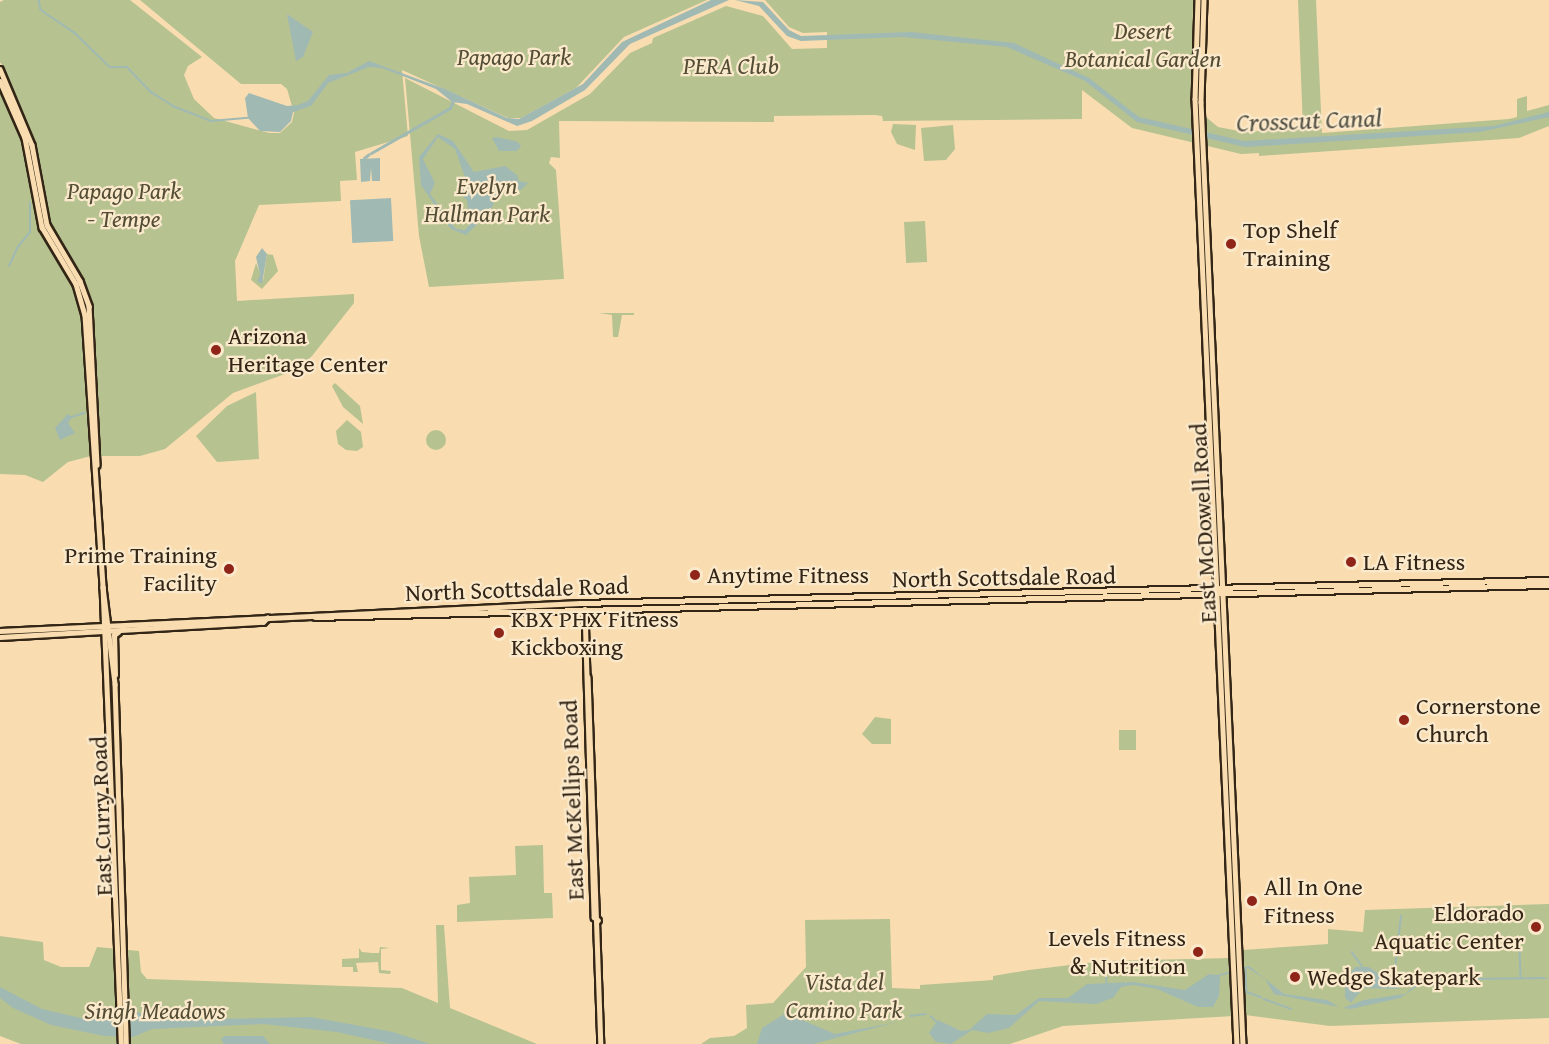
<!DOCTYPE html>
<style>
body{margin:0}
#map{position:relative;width:1549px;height:1044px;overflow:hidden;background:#f9ddb1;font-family:"Gentium Book Plus",serif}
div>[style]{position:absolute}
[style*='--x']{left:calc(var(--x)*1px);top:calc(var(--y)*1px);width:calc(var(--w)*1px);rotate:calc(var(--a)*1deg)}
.green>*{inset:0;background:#b7c291;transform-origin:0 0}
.round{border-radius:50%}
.water>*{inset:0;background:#a0bab3;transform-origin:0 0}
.stream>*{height:1.5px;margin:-0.75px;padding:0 0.75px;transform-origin:0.75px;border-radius:0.75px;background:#a0bab3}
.canal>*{height:3px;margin:-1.5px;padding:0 1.5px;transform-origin:1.5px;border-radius:1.5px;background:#a0bab3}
.roads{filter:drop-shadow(2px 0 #332616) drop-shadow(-2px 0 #332616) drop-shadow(0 2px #332616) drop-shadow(0 -2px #332616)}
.major>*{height:4.5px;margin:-2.25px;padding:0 2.25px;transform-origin:2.25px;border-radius:2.25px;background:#f9ddb1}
.dots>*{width:16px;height:16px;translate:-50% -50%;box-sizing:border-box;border:3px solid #fbe9cc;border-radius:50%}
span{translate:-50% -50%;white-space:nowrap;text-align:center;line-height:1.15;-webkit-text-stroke:4.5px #fbe9cc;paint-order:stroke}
.park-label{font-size:24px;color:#544d35;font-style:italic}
.poi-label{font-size:24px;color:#332616}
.left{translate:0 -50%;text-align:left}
.right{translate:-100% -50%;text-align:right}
.street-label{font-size:24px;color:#332616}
.water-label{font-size:26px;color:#545245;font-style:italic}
</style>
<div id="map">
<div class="green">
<div style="clip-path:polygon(4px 0,130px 0,202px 57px,188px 66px,184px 75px,194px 99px,214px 118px,269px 133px,280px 133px,292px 122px,294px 113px,287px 89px,281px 84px,241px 84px,140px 0,707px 0,624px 37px,576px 88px,521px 118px,508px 118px,402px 70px,408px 136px,355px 152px,357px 180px,340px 181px,341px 201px,259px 205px,235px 261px,237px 301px,354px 294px,354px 303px,312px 356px,296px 370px,233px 393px,165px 449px,140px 456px,91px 456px,68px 462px,43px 482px,25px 475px,0 474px,0 71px,4px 68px,0 62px,0 2px)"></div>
<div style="clip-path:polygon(765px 0,1193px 0,1192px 116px,1206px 117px,1218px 127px,1244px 132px,1303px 128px,1298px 0,1316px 0,1322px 133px,1509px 119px,1517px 117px,1517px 99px,1527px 96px,1527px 111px,1549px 105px,1549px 126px,1519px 138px,1259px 156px,1259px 153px,1241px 154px,1132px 128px,1082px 90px,1082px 119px,883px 121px,882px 116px,875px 115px,774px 116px,774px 122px,559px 121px,560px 158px,551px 157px,549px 163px,556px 170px,564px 279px,429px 287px,419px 236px,405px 78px,509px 131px,527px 130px,590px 94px,630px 53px,652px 43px,653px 38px,726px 6px,763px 16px,792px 49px,827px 48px,827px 32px,803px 33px,789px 27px)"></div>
<div style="clip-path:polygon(893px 124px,916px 125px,915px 150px,897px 144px,891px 132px)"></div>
<div style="clip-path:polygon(953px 125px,955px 149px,946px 160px,924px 161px,921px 128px)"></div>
<div style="left:925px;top:221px;width:41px;height:21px;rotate:87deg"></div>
<div style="clip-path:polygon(267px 254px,273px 255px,278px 271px,262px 289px,251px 280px,256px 263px,263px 281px)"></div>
<div style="clip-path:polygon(599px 313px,634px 313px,634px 315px,622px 315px,618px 337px,613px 337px,612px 315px)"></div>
<div style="clip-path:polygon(335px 383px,360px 406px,363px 424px,343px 407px,332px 386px)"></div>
<div style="clip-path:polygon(256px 392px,259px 459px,217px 462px,196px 436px,227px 406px)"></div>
<div style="clip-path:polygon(347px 420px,361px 432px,363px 447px,357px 451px,346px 450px,338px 444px,336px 431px)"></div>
<div class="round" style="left:426px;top:430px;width:20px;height:20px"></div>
<div style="clip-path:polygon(875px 717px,891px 719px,891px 744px,872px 744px,862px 734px)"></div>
<div style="left:1136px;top:730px;width:20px;height:17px;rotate:90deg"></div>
<div style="clip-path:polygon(543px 845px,544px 893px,552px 893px,553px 918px,457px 922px,457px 905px,470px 903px,469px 877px,516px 875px,515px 846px)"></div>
<div style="clip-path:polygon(1549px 904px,1549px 1018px,1330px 1026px,1245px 1015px,1242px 950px,1328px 944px,1328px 929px,1363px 932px,1365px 910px)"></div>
<div style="clip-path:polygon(890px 919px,892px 988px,920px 989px,920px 985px,993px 980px,993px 976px,1029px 970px,1103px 961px,1231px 958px,1234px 1016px,1063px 1026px,1010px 1044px,701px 1044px,710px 1038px,734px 1036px,747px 1028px,746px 1005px,773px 1003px,806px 967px,805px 920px)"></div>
<div style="clip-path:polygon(436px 925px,444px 925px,450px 1008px,537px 1044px,21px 1044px,0 1036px,0 936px,43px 942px,44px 960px,61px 967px,89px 967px,97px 947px,139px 951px,141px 972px,147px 979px,402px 988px,438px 1003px)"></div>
<div style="clip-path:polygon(380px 947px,390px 948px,381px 949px,381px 970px,391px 971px,390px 974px,379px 973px,378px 962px,356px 963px,358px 972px,353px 972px,353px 967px,342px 967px,342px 959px,359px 958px,359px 948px,362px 952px,372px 953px,379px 953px)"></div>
</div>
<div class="water">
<div style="clip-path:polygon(711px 0,729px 0,630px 44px,585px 90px,532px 121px,517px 126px,467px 104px,452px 102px,436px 89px,382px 68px,369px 67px,328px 83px,311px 106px,293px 112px,291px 121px,280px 132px,260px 131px,248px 118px,245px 98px,249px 93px,287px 106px,298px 105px,308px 101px,329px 75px,347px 73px,369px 61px,445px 89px,507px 118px,519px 119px,583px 84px,622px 42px)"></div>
<div style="clip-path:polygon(735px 0,763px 2px,789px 30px,801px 36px,911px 32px,1014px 43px,1089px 78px,1139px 117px,1244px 141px,1494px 126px,1549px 112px,1549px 117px,1480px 132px,1245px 147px,1137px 122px,1085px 81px,1007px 47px,902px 37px,801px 41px,787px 36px,759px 6px)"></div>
<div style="clip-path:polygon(287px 14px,313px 32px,303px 57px,296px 61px)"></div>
<div style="clip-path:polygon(evenodd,438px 134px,453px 141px,474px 172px,505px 166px,517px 175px,519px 181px,528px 183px,521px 190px,501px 189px,489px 213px,466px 235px,451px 229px,421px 185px,419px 157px,438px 134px,438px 137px,455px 149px,465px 177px,462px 195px,467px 201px,470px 224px,465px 230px,456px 229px,430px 194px,435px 183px,423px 159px,438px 137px)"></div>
<div style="clip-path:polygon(497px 137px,518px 142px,521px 146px,517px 151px,499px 151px,492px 138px)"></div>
<div style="clip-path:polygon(380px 158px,380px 181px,372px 181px,371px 168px,370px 181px,361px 182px,360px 159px)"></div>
<div style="left:391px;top:198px;width:43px;height:41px;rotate:87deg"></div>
<div style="clip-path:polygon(262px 248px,267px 254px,262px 284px,257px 281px,260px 275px,256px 257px)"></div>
<div style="clip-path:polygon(68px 414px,72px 417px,68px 423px,75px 433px,60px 440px,55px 428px)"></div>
<div style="clip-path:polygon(1249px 966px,1284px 994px,1327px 1000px,1339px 1007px,1274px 994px,1265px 979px,1248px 968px,1220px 976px,1219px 996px,1213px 1007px,1198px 1007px,1157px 989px,1133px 985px,1121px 987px,1113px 998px,1096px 1004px,1039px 1001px,1009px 1028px,988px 1033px,972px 1030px,951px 1044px,936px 1042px,929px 1033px,938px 1020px,961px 1031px,969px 1030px,987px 1014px,1016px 1015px,1039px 998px,1068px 998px,1087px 984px,1133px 982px,1185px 990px,1209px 974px,1217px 975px)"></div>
<div style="clip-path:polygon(1355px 967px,1369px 967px,1400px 989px,1363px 988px,1351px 1003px,1345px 998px,1345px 981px)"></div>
<div style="clip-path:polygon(1463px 973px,1471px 978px,1543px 977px,1549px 979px,1473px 980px,1454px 975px,1446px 979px,1425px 981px,1400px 998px,1351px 1009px,1343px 1008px,1364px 1000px,1405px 994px,1423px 977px)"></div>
<div style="clip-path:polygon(0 987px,42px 1009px,81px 1018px,102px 1018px,109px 1014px,127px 1018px,134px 1012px,141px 1013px,141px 1019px,167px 1020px,311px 1017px,393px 1032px,430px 1044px,391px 1044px,337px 1032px,264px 1024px,152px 1029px,133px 1037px,104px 1036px,51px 1025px,13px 1008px,0 998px)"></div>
<div style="clip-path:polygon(786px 1013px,835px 1034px,897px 1022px,813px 1044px,757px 1044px,762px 1028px)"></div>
<div style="clip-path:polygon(225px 1036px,263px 1036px,270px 1044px,224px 1044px,221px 1039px)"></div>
</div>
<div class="stream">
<div style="--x:39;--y:0;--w:10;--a:79"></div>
<div style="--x:41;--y:10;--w:40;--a:34"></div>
<div style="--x:74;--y:32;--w:50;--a:44.2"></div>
<div style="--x:110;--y:67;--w:17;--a:0"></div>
<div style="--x:127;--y:67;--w:35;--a:46"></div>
<div style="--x:151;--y:92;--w:26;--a:32"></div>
<div style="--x:173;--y:106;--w:41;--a:21.5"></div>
<div style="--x:211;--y:121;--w:37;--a:-5"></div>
<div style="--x:9;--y:266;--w:21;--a:-65"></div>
<div style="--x:18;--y:247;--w:19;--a:-51"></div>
<div style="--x:30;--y:232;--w:29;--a:-90"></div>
<div style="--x:72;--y:417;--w:13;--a:-18"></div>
<div style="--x:1520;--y:949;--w:29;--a:88"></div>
<div style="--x:1352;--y:952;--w:17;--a:54"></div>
<div style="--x:1106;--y:964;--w:19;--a:87"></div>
<div style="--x:1395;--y:968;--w:52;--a:-83.4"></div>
<div style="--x:1246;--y:969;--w:23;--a:88"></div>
<div style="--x:1247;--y:992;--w:15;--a:20"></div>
<div style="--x:1388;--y:998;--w:10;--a:-11"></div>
<div style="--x:1264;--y:999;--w:29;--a:20"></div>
<div style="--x:910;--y:1016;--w:16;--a:-7"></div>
<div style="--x:931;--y:1016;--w:8;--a:45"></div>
<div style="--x:900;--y:1019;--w:3;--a:-18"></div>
</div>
<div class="canal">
<div style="--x:371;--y:153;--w:91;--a:-29.7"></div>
<div style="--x:450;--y:108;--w:8;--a:-67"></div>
<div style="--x:364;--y:158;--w:6;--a:-39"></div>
</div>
<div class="roads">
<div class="major">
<div style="--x:1198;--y:0;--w:99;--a:91.7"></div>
<div style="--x:1195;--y:99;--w:946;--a:87.46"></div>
<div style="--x:1204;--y:0;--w:102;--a:91.7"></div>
<div style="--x:1201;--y:102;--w:943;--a:87.45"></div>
<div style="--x:0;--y:69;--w:82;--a:67.2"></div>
<div style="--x:32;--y:145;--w:81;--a:79.4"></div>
<div style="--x:47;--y:225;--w:65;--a:59.5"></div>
<div style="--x:80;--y:281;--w:27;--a:70"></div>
<div style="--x:89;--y:306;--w:159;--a:87.1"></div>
<div style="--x:0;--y:81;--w:62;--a:66.3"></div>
<div style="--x:25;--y:138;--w:91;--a:79.2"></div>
<div style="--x:42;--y:227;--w:66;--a:59.2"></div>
<div style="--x:76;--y:284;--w:32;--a:74"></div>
<div style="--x:85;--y:315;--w:273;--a:86.2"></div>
<div style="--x:103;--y:587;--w:98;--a:82.9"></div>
<div style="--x:115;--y:684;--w:360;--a:88.2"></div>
<div style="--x:103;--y:587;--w:457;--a:87.7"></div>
<div style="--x:585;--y:609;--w:308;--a:88.3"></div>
<div style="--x:594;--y:917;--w:5;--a:37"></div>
<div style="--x:315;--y:617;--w:1234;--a:-1.49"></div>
<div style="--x:0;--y:631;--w:581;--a:-2.76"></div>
<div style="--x:580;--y:603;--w:969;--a:-1.36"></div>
<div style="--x:0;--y:637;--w:263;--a:-3.3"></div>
<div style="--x:263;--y:622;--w:6;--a:-45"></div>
<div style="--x:115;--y:675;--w:40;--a:-91.4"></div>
<div style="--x:114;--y:635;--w:5;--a:-37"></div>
<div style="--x:588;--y:677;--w:367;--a:88"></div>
</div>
</div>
<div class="dots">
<div style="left:1231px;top:244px;background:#8f2418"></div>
<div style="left:216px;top:350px;background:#8f2418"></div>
<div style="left:1351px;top:562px;background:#8f2418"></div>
<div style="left:229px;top:569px;background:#8f2418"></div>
<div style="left:695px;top:575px;background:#8f2418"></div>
<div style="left:499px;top:633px;background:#8f2418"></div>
<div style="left:1404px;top:720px;background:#8f2418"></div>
<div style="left:1252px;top:901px;background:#8f2418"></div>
<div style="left:1536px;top:927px;background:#8f2418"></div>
<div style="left:1198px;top:952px;background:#8f2418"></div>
<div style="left:1295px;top:977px;background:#8f2418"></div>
</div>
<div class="park-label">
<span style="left:1143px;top:45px">Desert<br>Botanical Garden</span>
<span style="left:514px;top:57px">Papago Park</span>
<span style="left:731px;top:66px">PERA Club</span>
<span style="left:487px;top:200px">Evelyn<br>Hallman Park</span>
<span style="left:124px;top:205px">Papago Park<br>- Tempe</span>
<span style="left:844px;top:996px">Vista del<br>Camino Park</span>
<span style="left:155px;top:1011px">Singh Meadows</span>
</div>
<div class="poi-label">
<span class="left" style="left:1243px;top:244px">Top Shelf<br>Training</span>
<span class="left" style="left:228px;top:350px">Arizona<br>Heritage Center</span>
<span class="right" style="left:217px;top:569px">Prime Training<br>Facility</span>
<span class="left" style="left:1363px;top:562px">LA Fitness</span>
<span class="left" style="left:707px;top:575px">Anytime Fitness</span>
<span class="left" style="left:511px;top:633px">KBX PHX Fitness<br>Kickboxing</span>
<span class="left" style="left:1416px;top:720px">Cornerstone<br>Church</span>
<span class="left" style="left:1264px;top:901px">All In One<br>Fitness</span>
<span class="right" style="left:1524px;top:927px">Eldorado<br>Aquatic Center</span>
<span class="right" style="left:1186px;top:952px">Levels Fitness<br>&amp; Nutrition</span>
<span class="left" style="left:1307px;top:977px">Wedge Skatepark</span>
</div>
<div class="street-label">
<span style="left:1203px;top:523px;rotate:-93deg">East McDowell Road</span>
<span style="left:1004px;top:577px;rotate:-1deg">North Scottsdale Road</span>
<span style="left:517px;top:589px;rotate:-2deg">North Scottsdale Road</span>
<span style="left:572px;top:800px;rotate:-92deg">East McKellips Road</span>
<span style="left:101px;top:816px;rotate:-92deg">East Curry Road</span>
</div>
<div class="water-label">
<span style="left:1309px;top:120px;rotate:-2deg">Crosscut Canal</span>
</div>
</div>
